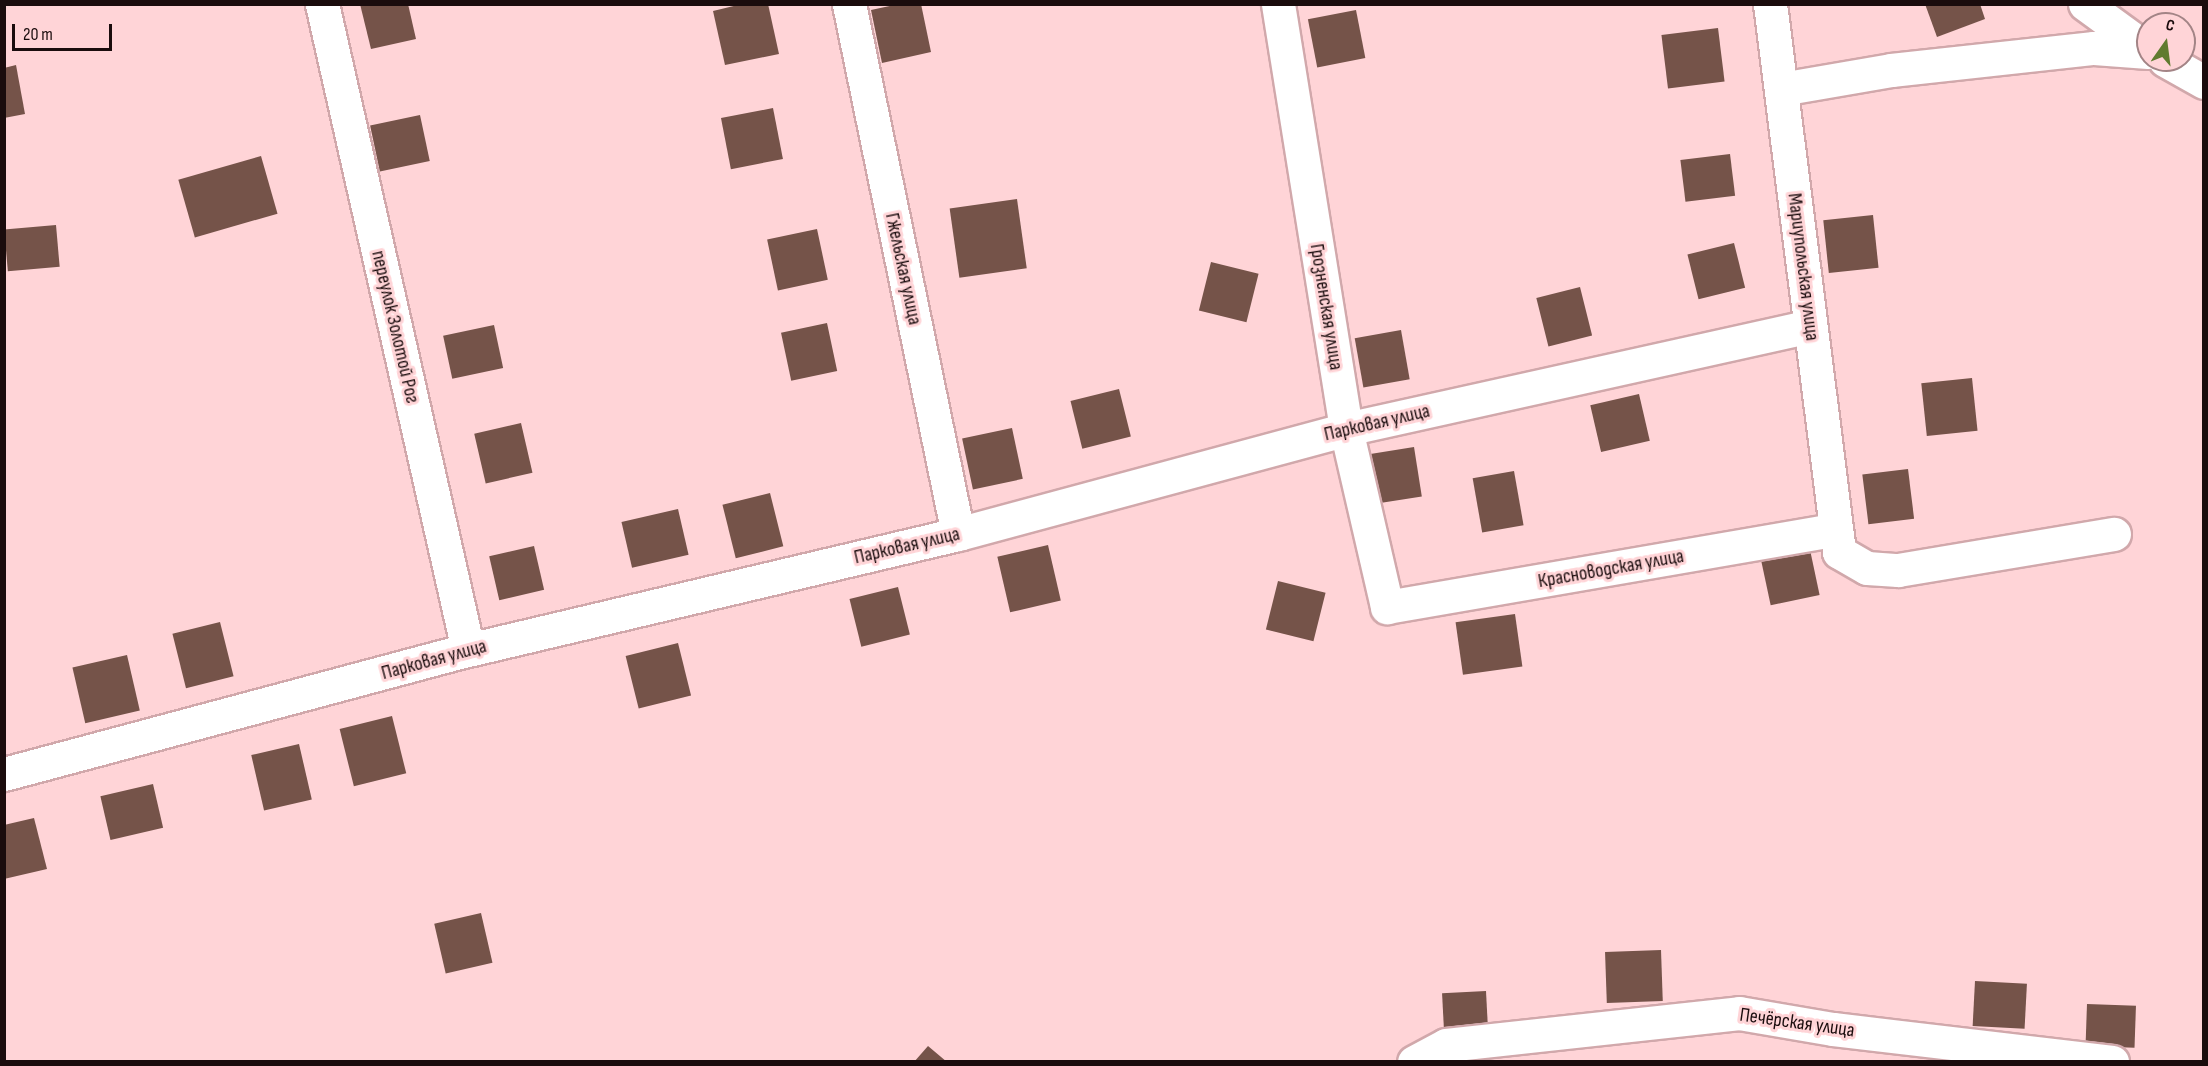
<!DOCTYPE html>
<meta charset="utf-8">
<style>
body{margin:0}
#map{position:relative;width:2208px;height:1066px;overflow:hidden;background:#ffd4d7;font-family:"Sofia Sans Condensed",sans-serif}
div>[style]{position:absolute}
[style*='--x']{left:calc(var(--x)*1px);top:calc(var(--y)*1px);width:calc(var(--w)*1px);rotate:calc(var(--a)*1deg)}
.building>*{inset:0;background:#755349;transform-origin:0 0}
.roads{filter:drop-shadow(2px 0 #d1a8ab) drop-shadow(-2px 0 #d1a8ab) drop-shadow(0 2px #d1a8ab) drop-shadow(0 -2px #d1a8ab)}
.minor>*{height:33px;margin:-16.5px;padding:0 16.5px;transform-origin:16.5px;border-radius:16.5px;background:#fff}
span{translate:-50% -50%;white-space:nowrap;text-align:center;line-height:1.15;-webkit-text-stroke:6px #ffd4d7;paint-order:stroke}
.street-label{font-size:20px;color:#1a0c0d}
.frame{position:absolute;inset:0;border:6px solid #1a0c0d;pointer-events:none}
.north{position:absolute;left:2136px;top:12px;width:60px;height:60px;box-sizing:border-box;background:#ffd4d7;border:2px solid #a38486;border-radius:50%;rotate:14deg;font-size:16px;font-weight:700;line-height:24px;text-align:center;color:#1a0c0d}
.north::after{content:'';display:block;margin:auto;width:21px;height:27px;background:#607b2f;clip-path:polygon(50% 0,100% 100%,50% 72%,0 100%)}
.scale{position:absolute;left:12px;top:24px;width:100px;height:27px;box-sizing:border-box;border:3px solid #1a0c0d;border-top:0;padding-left:8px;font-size:18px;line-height:21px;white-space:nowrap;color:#1a0c0d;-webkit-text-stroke:4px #ffd4d7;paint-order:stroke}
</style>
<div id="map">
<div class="building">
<div style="clip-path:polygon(360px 4px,408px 4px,416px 39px,371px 49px)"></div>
<div style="clip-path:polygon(742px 4px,768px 4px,779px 54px,725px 65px,713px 11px)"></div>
<div style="clip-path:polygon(899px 4px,921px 4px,931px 52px,882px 63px,871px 10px)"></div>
<div style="clip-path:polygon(1925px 4px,1980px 4px,1985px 19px,1937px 37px)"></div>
<div style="left:1356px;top:10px;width:49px;height:49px;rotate:79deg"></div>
<div style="left:1718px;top:28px;width:54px;height:57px;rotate:83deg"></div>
<div style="clip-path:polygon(16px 65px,25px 114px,4px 118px,4px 68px)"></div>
<div style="left:773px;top:108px;width:52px;height:53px;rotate:79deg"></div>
<div style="left:420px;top:115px;width:47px;height:51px;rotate:78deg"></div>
<div style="left:1730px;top:154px;width:42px;height:50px;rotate:83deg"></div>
<div style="left:261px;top:156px;width:60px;height:86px;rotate:74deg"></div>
<div style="left:1017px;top:199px;width:70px;height:68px;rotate:82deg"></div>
<div style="left:1873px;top:215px;width:53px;height:50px;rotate:84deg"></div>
<div style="left:56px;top:225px;width:42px;height:52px;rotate:85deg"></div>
<div style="left:817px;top:229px;width:52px;height:51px;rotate:78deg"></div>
<div style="left:1734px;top:243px;width:46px;height:48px;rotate:76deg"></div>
<div style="left:1211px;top:262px;width:49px;height:50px;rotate:14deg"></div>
<div style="left:1580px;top:287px;width:50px;height:45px;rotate:76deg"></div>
<div style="left:827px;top:323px;width:49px;height:47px;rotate:78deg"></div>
<div style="left:494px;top:325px;width:44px;height:52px;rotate:78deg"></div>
<div style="left:1401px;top:330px;width:50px;height:47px;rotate:80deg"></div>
<div style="left:1972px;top:378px;width:53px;height:51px;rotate:84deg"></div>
<div style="left:1119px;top:389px;width:49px;height:50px;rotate:76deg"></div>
<div style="left:1639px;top:394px;width:48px;height:50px;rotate:77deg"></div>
<div style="left:521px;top:423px;width:51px;height:48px;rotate:77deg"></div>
<div style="left:1012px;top:428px;width:52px;height:51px;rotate:78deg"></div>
<div style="left:1414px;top:447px;width:50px;height:52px;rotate:81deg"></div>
<div style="left:1908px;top:469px;width:50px;height:46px;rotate:83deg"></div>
<div style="left:1514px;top:471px;width:55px;height:42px;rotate:80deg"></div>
<div style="left:770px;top:493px;width:55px;height:49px;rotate:76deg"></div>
<div style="left:678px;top:509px;width:47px;height:58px;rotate:77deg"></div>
<div style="left:1048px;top:545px;width:57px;height:52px;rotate:77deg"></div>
<div style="left:1809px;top:545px;width:51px;height:50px;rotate:78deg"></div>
<div style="left:534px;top:546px;width:45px;height:46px;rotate:77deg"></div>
<div style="left:1278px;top:581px;width:49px;height:50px;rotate:14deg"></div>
<div style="left:898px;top:587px;width:49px;height:50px;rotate:76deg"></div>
<div style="left:1515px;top:614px;width:53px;height:60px;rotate:82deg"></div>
<div style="left:220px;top:622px;width:56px;height:49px;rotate:76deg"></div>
<div style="left:678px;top:643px;width:54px;height:54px;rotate:76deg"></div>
<div style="left:127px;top:655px;width:57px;height:56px;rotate:77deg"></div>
<div style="left:392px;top:716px;width:59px;height:54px;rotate:76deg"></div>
<div style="left:299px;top:744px;width:57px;height:49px;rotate:77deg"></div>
<div style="left:153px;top:784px;width:45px;height:54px;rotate:77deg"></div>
<div style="clip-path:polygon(34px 818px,47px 869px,4px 879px,4px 825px)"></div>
<div style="left:481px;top:913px;width:51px;height:48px;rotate:77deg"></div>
<div style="left:1661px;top:950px;width:51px;height:56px;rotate:88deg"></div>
<div style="left:1975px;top:981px;width:52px;height:45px;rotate:3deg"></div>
<div style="left:1486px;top:991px;width:43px;height:44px;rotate:87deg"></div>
<div style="left:2087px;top:1004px;width:49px;height:42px;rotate:2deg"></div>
<div style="clip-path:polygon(928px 1046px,947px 1062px,914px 1062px)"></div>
</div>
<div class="roads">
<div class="minor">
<div style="--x:322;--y:4;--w:662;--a:77.26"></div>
<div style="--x:849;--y:4;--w:541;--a:78.38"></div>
<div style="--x:1278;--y:4;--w:430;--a:80.9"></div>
<div style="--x:1346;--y:429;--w:183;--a:77"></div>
<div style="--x:1387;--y:607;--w:455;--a:-9.8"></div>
<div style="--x:1770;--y:4;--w:552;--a:82.82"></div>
<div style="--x:1839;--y:552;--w:32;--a:30"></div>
<div style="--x:1867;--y:568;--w:31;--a:4"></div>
<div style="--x:1898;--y:570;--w:219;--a:-9.5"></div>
<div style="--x:2085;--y:4;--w:78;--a:36.1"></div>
<div style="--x:2165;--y:60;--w:45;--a:29.4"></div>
<div style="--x:1781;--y:89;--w:112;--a:-9.8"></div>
<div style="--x:1891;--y:70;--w:204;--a:-6.2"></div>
<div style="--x:2094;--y:48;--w:54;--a:4.2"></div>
<div style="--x:4;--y:774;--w:480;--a:-15"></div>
<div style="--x:468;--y:650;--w:504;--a:-13.32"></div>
<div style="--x:958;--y:534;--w:402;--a:-15.1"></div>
<div style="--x:1346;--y:429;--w:475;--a:-12.5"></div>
<div style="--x:1414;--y:1062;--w:36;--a:-28"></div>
<div style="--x:1446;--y:1045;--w:295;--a:-6.2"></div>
<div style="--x:1739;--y:1013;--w:95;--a:9.7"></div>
<div style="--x:1833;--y:1029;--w:281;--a:6.7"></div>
</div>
</div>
<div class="street-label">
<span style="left:1803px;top:267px;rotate:83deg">Мариупольская улица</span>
<span style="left:903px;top:269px;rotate:78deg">Гжельская улица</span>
<span style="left:1326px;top:307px;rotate:81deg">Грозненская улица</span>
<span style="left:395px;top:327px;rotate:77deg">переулок Золотой Рог</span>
<span style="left:1377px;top:423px;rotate:-13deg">Парковая улица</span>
<span style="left:907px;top:546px;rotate:-13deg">Парковая улица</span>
<span style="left:1611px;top:569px;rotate:-10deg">Красноводская улица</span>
<span style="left:434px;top:660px;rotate:-15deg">Парковая улица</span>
<span style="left:1797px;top:1023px;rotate:8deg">Печёрская улица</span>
</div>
<div class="frame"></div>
<div class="north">С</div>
<div class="scale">20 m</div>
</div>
